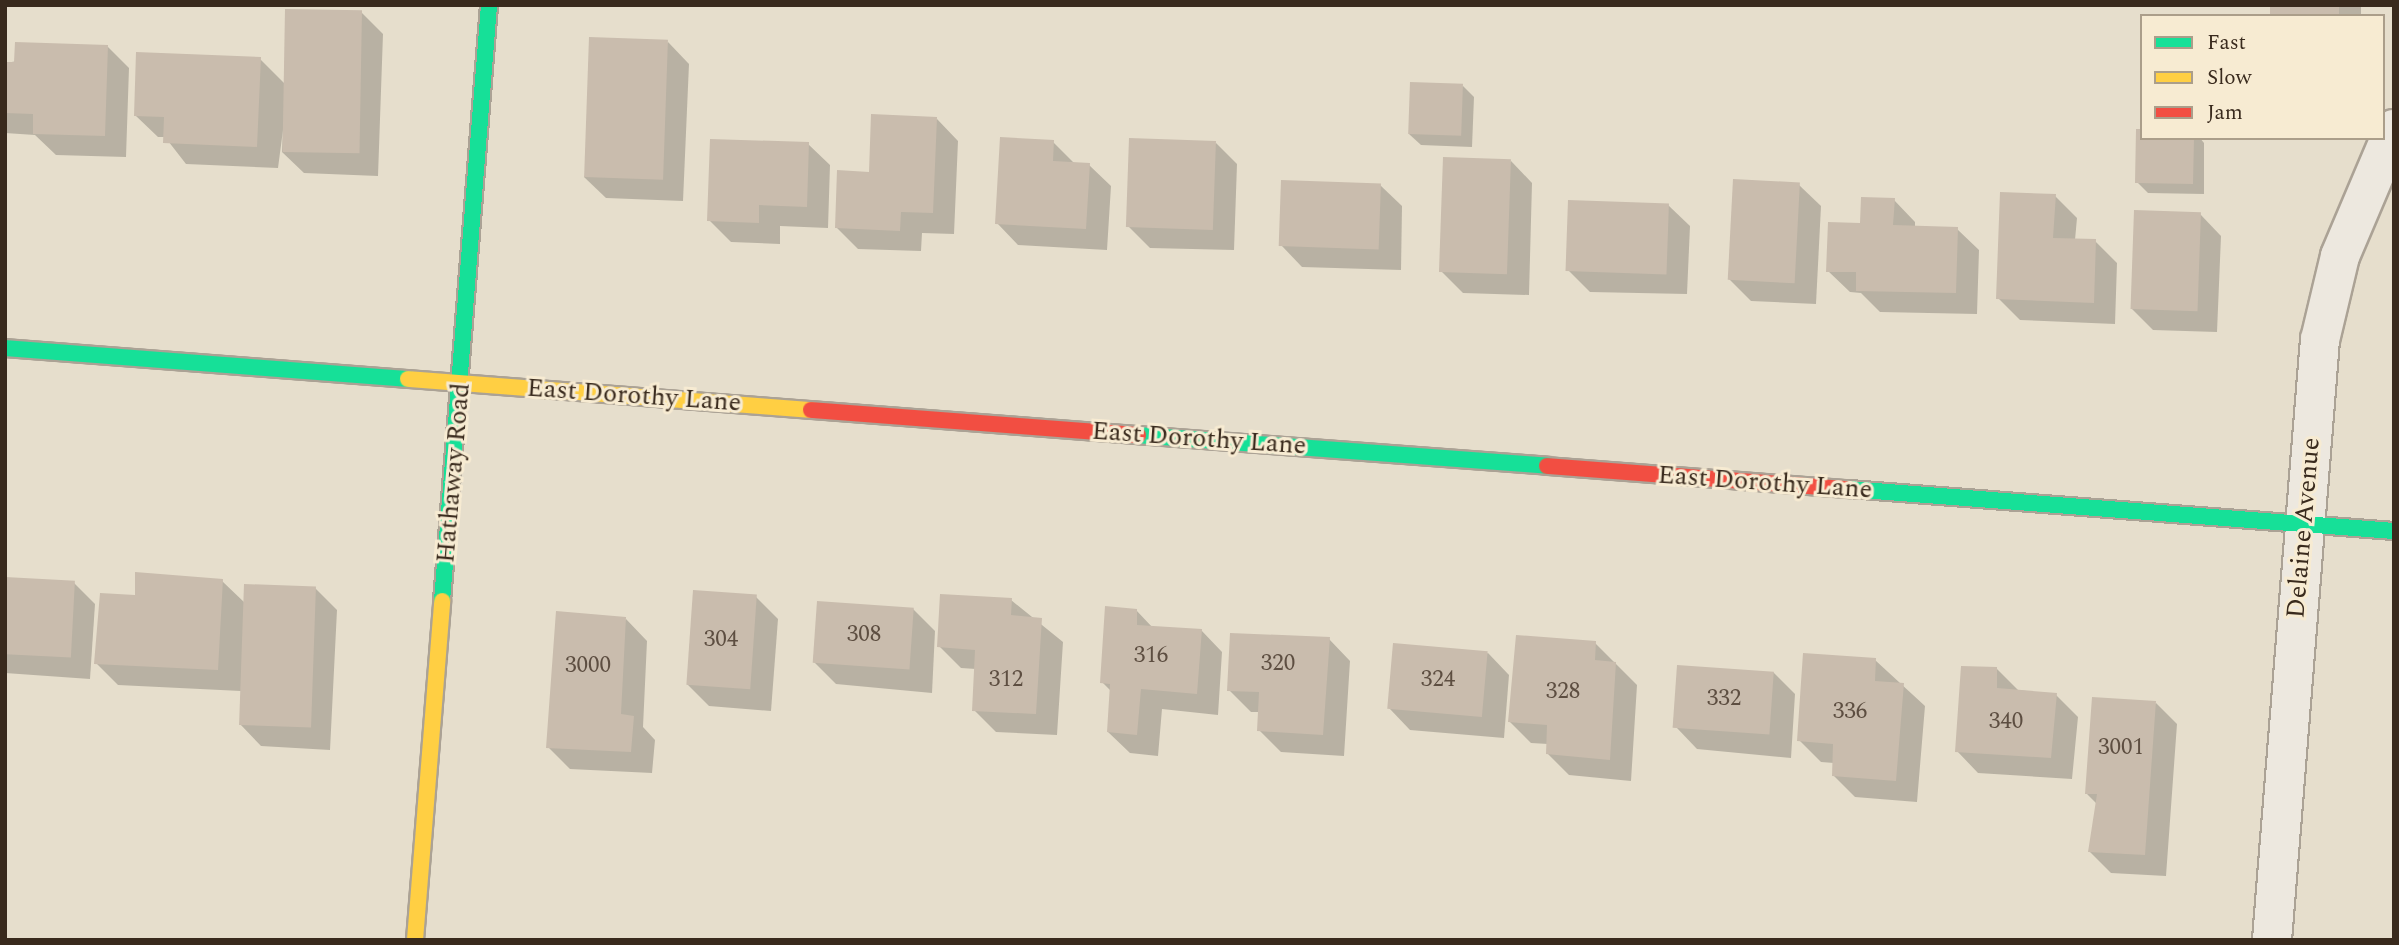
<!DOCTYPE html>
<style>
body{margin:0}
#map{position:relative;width:2399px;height:945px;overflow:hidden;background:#e6decc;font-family:Spectral,serif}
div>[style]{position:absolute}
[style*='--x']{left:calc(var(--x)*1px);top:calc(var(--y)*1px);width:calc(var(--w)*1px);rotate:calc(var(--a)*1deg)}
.shadow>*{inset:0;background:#0003;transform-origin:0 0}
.building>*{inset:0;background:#c9bcad;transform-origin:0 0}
.roads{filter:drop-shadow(2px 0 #aba295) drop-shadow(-2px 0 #aba295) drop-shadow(0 2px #aba295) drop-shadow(0 -2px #aba295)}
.street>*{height:38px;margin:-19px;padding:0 19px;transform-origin:19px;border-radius:19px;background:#ede8df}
.fast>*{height:16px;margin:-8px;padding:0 8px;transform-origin:8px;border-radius:8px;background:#16e098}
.slow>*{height:16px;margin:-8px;padding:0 8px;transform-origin:8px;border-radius:8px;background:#ffcf43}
.jam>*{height:16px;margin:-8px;padding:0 8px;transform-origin:8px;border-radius:8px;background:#f24e42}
span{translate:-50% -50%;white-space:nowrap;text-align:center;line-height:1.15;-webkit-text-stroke:6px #f7ebd2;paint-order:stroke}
.number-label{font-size:23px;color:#5d4e41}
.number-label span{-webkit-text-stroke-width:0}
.street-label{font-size:26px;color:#392a1d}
.frame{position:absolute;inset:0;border:7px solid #392a1d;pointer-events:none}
.legend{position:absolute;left:2140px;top:14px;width:245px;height:126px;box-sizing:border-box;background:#f7ebd2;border:2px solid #ab9e8a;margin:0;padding:9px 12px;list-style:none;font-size:21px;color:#392a1d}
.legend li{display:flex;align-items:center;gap:14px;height:35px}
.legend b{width:35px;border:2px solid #ab9e8a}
</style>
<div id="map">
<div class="shadow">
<div style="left:2272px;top:5px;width:89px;height:11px"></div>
<div style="clip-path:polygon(361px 12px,383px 34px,378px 176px,304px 173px,282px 152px,283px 130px,278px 168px,186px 164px,165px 137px,158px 137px,136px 116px,260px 59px,284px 83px)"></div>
<div style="clip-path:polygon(668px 42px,689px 64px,683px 201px,606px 198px,584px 177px)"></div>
<div style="clip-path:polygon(108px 47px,129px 68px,126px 157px,56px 155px,35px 135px,5px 133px,5px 63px)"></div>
<div style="clip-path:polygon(1463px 86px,1474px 97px,1472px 147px,1421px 145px,1409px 134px)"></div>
<div style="clip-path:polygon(937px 119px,958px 141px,954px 234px,922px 233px,921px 251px,858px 249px,836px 227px,871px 173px)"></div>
<div style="clip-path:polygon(2142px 138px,2200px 138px,2204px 143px,2204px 194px,2148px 193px,2137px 182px)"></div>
<div style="clip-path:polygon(1053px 142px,1075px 164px,1089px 165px,1111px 186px,1107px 250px,1018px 245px,997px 223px)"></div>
<div style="clip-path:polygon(1216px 143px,1237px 164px,1234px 250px,1150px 248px,1128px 226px)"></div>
<div style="clip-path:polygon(808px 144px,830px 165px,828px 228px,780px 226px,780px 244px,731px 242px,709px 220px)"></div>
<div style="clip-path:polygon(1511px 161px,1532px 183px,1529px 295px,1463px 293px,1441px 271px)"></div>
<div style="clip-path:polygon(1380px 185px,1402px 206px,1401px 270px,1302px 267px,1281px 245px)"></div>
<div style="clip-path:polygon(1799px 185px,1821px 206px,1816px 304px,1751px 301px,1729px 279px)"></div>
<div style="clip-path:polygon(2055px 196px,2077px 218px,2075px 240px,2095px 241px,2117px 263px,2115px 324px,2020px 320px,1998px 298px)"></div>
<div style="clip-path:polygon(1894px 200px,1915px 222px,1915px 227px,1957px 229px,1979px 250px,1977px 314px,1880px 312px,1861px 293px,1850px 292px,1828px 271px,1862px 225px)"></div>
<div style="clip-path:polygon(1668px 205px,1690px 226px,1687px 294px,1590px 292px,1568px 270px)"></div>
<div style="clip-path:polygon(2200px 214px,2221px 236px,2217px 332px,2153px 330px,2131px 308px)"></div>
<div style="clip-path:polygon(5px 579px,74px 583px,95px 604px,90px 679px,5px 673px)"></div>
<div style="clip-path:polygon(222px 581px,245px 603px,315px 588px,337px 610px,330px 750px,261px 746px,240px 724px,241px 691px,118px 685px,96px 663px,137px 597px)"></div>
<div style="clip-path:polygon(756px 597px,778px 619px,771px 711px,709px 706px,687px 684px)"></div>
<div style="clip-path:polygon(1011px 600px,1063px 642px,1057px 735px,996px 732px,974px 710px,976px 669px,961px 668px,939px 646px)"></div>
<div style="clip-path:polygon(913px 609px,935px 631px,932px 693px,836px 684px,814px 662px)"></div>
<div style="clip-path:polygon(1136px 610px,1153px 628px,1201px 630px,1222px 652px,1218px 715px,1162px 709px,1158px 756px,1130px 753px,1108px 732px,1112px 692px,1102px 682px)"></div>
<div style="clip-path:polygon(626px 619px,647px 641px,643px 727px,655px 740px,652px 773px,570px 769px,548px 747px)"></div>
<div style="clip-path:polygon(1329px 639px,1350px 661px,1344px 756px,1281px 752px,1259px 730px,1260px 712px,1251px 712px,1229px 690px)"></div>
<div style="clip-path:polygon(1595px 643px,1637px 685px,1631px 781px,1569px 775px,1548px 754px,1548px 744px,1531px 743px,1509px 721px)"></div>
<div style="clip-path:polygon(1488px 653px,1509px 675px,1504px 738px,1410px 730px,1389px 708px)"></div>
<div style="clip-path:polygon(1875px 660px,1925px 706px,1917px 802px,1855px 797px,1834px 776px,1834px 763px,1821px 762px,1799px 740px)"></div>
<div style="clip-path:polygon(1996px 668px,2018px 690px,2056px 695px,2078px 717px,2072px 779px,1978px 773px,1957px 751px)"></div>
<div style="clip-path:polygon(1773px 672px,1795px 694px,1791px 758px,1697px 749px,1676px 727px)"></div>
<div style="clip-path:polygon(2156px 703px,2177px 724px,2166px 876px,2111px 873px,2090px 852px,2097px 804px,2087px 794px)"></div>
</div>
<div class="building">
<div style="left:2270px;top:5px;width:69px;height:11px"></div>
<div style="left:285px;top:9px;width:77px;height:143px;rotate:1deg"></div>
<div style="left:589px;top:37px;width:79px;height:140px;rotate:2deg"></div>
<div style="clip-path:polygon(15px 42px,108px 45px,105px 136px,33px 134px,33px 114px,5px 113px,5px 62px,14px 62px)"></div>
<div style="clip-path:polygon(136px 52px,261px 57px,257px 147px,163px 143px,164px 117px,134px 116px)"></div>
<div style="left:1410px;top:82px;width:53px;height:52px;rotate:2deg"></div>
<div style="clip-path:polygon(871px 114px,937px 117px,933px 213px,901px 212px,900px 231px,835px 228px,837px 170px,869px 172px)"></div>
<div style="clip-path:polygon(2136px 129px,2142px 129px,2142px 138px,2194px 138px,2193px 184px,2135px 183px)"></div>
<div style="clip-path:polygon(1000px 137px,1054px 140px,1053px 161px,1090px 163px,1086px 229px,995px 224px)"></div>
<div style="left:1129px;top:138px;width:87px;height:89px;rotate:2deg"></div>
<div style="clip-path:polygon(710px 139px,809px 142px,807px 207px,759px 205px,759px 223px,707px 221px)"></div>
<div style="left:1443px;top:157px;width:68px;height:115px;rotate:2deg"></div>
<div style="left:1733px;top:179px;width:67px;height:101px;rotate:3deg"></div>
<div style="left:1281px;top:180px;width:100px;height:66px;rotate:2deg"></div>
<div style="clip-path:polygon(2000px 192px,2056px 194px,2053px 238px,2096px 239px,2094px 303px,1996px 299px)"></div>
<div style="clip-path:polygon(1861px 197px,1895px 198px,1893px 225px,1958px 227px,1956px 293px,1856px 291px,1856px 272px,1826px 272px,1828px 222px,1860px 223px)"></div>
<div style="left:1568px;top:200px;width:101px;height:71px;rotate:2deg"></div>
<div style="left:2134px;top:210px;width:67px;height:99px;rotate:2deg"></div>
<div style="clip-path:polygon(135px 572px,223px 579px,218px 670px,94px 664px,100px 593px,135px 595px)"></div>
<div style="left:5px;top:577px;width:70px;height:77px;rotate:3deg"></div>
<div style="left:244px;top:584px;width:72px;height:141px;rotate:2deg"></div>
<div style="left:693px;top:590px;width:64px;height:95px;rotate:4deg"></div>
<div style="clip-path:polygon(940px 594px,1012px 598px,1011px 615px,1042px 618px,1036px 714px,972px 711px,975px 650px,937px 647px)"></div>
<div style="left:817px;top:601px;width:97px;height:62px;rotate:4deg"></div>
<div style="clip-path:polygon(1105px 606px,1137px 609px,1137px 625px,1202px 629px,1197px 694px,1141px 689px,1137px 735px,1107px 732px,1110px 684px,1100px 683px)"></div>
<div style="clip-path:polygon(556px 611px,626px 617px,621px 714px,634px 716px,631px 752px,546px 748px)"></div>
<div style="clip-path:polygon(1230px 633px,1330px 637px,1323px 735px,1257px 731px,1259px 692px,1227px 691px)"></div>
<div style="clip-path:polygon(1516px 635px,1596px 641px,1595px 660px,1616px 662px,1610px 760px,1546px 754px,1547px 725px,1508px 722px)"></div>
<div style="left:1393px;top:643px;width:95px;height:66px;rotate:5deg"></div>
<div style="clip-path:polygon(1803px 653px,1876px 658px,1875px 681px,1904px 683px,1896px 781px,1832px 776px,1833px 744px,1797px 741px)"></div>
<div style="left:1677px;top:665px;width:97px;height:63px;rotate:4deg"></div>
<div style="clip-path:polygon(1961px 666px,1997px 667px,1997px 688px,2057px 693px,2051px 758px,1955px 752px)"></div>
<div style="clip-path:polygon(2092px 697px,2156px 701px,2145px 855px,2088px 852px,2097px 794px,2085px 794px)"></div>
</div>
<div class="roads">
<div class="street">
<div style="--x:2272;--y:940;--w:602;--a:-85.43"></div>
<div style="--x:2320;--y:340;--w:86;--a:-76.6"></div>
<div style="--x:2340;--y:256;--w:138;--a:-67"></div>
</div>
<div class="fast">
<div style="--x:5;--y:348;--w:404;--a:4.4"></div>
<div style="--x:1138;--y:435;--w:410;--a:4.3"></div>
<div style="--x:1849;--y:489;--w:547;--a:4.41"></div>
<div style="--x:442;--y:601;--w:598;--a:-85.49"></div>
</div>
<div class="slow">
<div style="--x:408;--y:379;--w:404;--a:4.4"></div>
<div style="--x:415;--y:940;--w:340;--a:-85.4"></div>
</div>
<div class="jam">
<div style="--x:811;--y:410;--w:328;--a:4.4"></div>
<div style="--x:1547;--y:466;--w:303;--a:4.4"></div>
</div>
</div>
<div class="number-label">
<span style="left:864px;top:635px">308</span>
<span style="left:721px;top:640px">304</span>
<span style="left:1151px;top:656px">316</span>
<span style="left:1278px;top:664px">320</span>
<span style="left:588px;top:666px">3000</span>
<span style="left:1006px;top:680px">312</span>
<span style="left:1438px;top:680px">324</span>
<span style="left:1563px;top:692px">328</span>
<span style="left:1724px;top:699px">332</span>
<span style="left:1850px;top:712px">336</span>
<span style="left:2006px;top:722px">340</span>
<span style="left:2121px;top:748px">3001</span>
</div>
<div class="street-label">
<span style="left:634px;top:396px;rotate:4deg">East Dorothy Lane</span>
<span style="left:1199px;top:439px;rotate:4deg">East Dorothy Lane</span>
<span style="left:454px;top:473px;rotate:-85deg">Hathaway Road</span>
<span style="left:1765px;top:483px;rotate:4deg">East Dorothy Lane</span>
<span style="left:2304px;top:528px;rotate:-85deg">Delaine Avenue</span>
</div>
<div class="frame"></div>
<ul class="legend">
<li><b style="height:9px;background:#16e098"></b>Fast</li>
<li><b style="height:9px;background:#ffcf43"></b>Slow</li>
<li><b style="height:9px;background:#f24e42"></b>Jam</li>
</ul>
</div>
